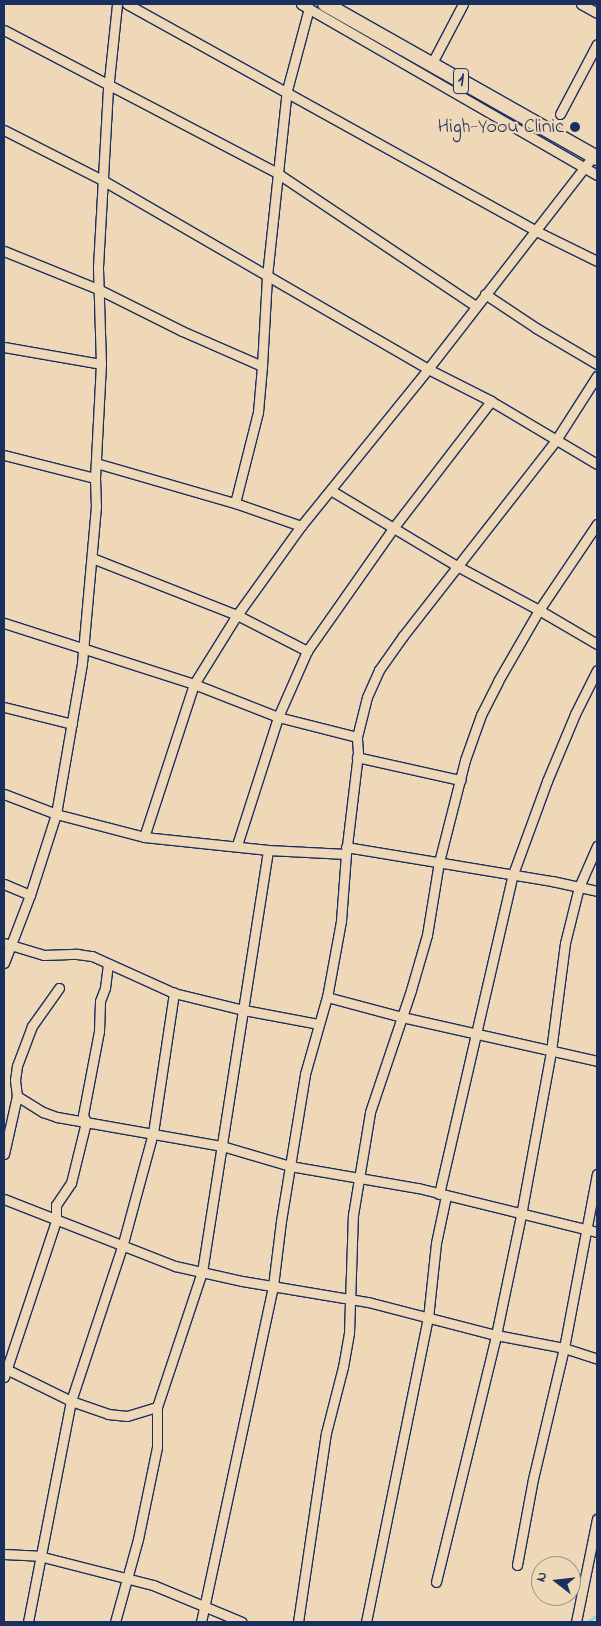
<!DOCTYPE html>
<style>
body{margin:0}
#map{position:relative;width:601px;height:1626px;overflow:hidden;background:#eed8b7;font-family:"Indie Flower",sans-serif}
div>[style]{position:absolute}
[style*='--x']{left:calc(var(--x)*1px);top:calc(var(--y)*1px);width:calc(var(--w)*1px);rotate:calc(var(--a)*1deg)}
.stream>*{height:3px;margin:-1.5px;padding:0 1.5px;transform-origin:1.5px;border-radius:1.5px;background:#89d9e3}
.roads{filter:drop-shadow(1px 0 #1b2f5e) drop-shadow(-1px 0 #1b2f5e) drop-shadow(0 1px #1b2f5e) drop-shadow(0 -1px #1b2f5e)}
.minor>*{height:9px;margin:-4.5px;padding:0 4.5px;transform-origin:4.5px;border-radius:4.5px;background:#eed8b7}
.primary>*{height:14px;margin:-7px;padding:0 7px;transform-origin:7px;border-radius:7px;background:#eed8b7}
.dots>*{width:14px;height:14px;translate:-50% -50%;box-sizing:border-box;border:2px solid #eed8b7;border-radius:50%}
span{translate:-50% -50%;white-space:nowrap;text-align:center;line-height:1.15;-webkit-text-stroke:4.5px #eed8b7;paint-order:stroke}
.shield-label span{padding:1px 4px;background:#eed8b7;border:1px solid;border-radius:4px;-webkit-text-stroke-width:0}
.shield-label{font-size:19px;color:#1b2f5e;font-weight:700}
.poi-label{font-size:20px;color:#1b2f5e}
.right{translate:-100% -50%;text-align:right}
.frame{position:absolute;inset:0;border:5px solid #1b2f5e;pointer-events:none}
.north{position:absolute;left:531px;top:1556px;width:50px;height:50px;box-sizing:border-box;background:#eed8b7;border:1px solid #9a9493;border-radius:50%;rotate:286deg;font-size:14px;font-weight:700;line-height:20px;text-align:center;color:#1b2f5e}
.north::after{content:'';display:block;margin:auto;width:18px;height:22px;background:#1b2f5e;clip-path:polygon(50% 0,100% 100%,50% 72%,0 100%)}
</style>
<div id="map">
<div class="stream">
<div style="--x:587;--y:1622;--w:12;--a:-35"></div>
</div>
<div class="roads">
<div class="minor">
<div style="--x:127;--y:4;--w:468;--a:29"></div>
<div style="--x:536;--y:231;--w:68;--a:26.2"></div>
<div style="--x:301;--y:4;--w:342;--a:30"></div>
<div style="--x:581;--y:4;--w:18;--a:29"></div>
<div style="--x:4;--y:30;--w:308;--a:27.6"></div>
<div style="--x:277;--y:173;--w:239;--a:33.8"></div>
<div style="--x:432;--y:63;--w:67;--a:-62.3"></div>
<div style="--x:560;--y:114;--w:79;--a:-62.1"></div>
<div style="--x:4;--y:130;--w:112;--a:27"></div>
<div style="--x:104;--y:181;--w:375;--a:30.1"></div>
<div style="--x:428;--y:369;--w:71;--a:26.9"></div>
<div style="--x:491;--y:401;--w:123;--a:30.7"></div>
<div style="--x:4;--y:251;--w:101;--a:22"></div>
<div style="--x:98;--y:289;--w:94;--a:26.6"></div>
<div style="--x:182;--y:331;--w:87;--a:23.6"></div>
<div style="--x:262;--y:366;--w:90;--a:-86.8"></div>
<div style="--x:267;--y:276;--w:187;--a:-83.9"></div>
<div style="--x:287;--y:90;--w:85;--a:-75"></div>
<div style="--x:485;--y:294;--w:61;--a:33.7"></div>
<div style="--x:536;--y:328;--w:71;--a:30.5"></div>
<div style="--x:4;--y:347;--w:98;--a:9.9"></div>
<div style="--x:4;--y:455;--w:94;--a:14.2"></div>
<div style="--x:96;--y:463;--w:145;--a:16.1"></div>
<div style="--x:235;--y:503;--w:70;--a:19.2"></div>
<div style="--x:332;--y:491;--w:146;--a:31"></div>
<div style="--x:457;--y:566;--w:93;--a:28.2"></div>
<div style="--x:539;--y:610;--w:67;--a:30.4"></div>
<div style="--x:235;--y:503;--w:94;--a:-75.8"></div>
<div style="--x:258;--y:412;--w:46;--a:-85"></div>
<div style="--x:92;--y:558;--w:156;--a:21.5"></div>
<div style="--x:237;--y:615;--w:79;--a:27.2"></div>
<div style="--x:307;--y:651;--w:151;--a:-54.9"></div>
<div style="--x:394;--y:527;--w:159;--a:-52.4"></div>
<div style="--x:4;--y:623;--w:200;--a:17.8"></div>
<div style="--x:194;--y:684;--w:90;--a:21.4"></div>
<div style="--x:278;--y:717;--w:81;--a:14.2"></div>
<div style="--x:4;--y:707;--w:70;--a:14"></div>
<div style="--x:357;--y:757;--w:106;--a:12.6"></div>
<div style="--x:4;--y:794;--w:56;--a:21"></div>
<div style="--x:56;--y:814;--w:91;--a:14.6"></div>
<div style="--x:144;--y:837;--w:125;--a:6"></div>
<div style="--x:268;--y:850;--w:78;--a:2.9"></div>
<div style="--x:346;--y:854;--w:102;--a:-83.2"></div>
<div style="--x:358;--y:753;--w:16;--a:-94"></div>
<div style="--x:357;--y:737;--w:41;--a:-76"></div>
<div style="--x:367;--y:697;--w:30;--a:-66"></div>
<div style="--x:379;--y:670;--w:42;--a:-54.8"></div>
<div style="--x:403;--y:636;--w:249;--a:-52"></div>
<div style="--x:556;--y:440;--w:76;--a:-57.4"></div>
<div style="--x:144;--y:837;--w:161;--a:-71.9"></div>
<div style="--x:194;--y:684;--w:81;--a:-58.1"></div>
<div style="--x:237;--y:615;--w:110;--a:-54.3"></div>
<div style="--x:301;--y:526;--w:202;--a:-51"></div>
<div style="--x:428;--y:369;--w:269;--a:-52.2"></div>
<div style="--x:237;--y:845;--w:134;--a:-72.2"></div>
<div style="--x:278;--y:717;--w:72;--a:-66.3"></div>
<div style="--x:346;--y:847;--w:209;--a:9.4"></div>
<div style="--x:552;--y:881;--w:46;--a:12.5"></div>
<div style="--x:346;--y:854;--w:67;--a:94.3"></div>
<div style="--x:341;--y:921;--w:77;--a:100.4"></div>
<div style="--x:327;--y:997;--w:78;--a:14.9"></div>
<div style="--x:402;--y:1017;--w:200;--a:12.7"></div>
<div style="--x:4;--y:884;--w:28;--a:23"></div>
<div style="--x:4;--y:943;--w:42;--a:16.7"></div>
<div style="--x:44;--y:955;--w:33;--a:-2"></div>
<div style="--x:77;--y:954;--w:15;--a:8"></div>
<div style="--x:92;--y:956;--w:90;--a:24.3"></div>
<div style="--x:174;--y:993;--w:72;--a:13.7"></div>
<div style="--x:244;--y:1010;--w:75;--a:10.7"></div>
<div style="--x:4;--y:963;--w:73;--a:-69.1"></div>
<div style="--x:30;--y:895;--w:85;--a:-72.2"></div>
<div style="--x:56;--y:814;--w:153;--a:-80.2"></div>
<div style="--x:82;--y:663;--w:157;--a:-84.9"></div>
<div style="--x:96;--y:507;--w:29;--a:-92"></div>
<div style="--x:95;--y:478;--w:114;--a:-87"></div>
<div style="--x:101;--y:364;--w:97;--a:-91.8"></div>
<div style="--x:98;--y:267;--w:177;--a:-86.8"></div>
<div style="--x:108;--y:90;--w:86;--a:-84"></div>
<div style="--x:59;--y:988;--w:47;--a:125.4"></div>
<div style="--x:32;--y:1026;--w:43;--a:110.6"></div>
<div style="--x:17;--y:1066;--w:14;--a:98"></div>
<div style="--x:15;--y:1080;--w:16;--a:83"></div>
<div style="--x:17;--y:1096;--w:31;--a:32"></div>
<div style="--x:43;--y:1112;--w:15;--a:20"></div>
<div style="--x:57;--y:1117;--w:168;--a:10"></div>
<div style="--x:222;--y:1146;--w:71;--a:16.4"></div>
<div style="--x:290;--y:1166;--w:130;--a:9.8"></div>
<div style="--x:418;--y:1188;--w:184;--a:13.8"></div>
<div style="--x:4;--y:1154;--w:59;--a:-77.4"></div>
<div style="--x:439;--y:1194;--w:328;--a:-77"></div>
<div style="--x:513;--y:874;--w:99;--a:-69.9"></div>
<div style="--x:547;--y:781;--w:73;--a:-67.3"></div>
<div style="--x:575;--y:714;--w:49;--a:-63.4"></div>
<div style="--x:4;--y:1199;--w:184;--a:21.4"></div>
<div style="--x:175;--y:1266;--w:69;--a:12.6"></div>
<div style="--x:242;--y:1281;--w:128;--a:9.5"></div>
<div style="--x:368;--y:1302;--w:132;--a:14.5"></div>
<div style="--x:496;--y:1335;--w:69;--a:10.8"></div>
<div style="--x:564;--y:1348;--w:35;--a:18"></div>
<div style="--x:6;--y:1369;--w:72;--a:26.2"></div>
<div style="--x:71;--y:1401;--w:39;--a:19"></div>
<div style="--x:108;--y:1414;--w:19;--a:6"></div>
<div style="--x:127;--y:1416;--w:31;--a:-17"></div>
<div style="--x:4;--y:1377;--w:164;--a:-71.6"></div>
<div style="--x:56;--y:1221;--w:16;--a:-90"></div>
<div style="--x:56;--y:1205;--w:27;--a:-56"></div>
<div style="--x:71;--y:1183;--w:63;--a:-76.2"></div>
<div style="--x:86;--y:1122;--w:8;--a:-113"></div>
<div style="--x:83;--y:1115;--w:86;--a:-79.2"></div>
<div style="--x:99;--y:1031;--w:30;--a:-88"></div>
<div style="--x:100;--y:1001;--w:14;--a:-69"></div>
<div style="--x:105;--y:988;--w:24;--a:-83"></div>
<div style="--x:4;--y:1554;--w:35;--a:3"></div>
<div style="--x:39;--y:1556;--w:118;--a:14.3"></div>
<div style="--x:153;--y:1585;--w:96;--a:22.6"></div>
<div style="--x:517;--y:1565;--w:87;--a:-79.5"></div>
<div style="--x:533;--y:1479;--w:135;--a:-76.7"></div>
<div style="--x:564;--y:1348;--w:177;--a:-79.3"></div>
<div style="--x:436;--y:1582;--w:254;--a:-76.3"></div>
<div style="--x:496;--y:1335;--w:123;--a:-78.2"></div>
<div style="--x:521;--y:1215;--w:167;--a:-79.6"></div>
<div style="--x:551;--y:1051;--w:109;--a:-82.6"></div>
<div style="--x:565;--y:943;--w:58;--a:-76"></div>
<div style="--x:579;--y:887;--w:45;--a:-66.3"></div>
<div style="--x:28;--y:1622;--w:225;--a:-79"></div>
<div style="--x:71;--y:1401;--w:162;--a:-71.7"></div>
<div style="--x:122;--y:1247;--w:118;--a:-74.8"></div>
<div style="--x:153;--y:1133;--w:142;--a:-81.5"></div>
<div style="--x:115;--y:1622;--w:86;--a:-74.5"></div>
<div style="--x:138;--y:1539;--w:94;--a:-78.3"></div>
<div style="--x:157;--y:1447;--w:40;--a:-90"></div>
<div style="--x:157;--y:1407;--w:142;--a:-71.6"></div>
<div style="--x:202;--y:1272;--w:427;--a:-81.1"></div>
<div style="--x:201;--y:1622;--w:344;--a:-77.9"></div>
<div style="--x:273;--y:1286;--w:65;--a:-83"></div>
<div style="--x:281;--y:1221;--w:149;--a:-80.7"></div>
<div style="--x:305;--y:1074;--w:80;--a:-74.1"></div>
<div style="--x:298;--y:1622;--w:191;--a:-81.6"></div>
<div style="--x:326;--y:1433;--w:68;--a:-75.6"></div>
<div style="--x:343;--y:1367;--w:35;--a:-80"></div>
<div style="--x:349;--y:1333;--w:118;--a:-88.1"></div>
<div style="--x:353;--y:1215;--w:104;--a:-80.6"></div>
<div style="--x:370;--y:1112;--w:129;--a:-71.4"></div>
<div style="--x:411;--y:990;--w:57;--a:-73.8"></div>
<div style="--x:427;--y:935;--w:74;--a:-80.7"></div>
<div style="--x:439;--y:862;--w:105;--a:-75.7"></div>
<div style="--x:465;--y:760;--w:48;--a:-70.4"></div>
<div style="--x:481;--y:715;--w:38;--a:-63"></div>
<div style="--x:498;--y:681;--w:82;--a:-60"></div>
<div style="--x:539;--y:610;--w:104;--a:-56"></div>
<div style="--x:366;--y:1622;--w:310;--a:-78.5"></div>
<div style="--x:428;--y:1318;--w:75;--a:-83.9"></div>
<div style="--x:436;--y:1243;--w:48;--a:-78"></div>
<div style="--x:576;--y:1622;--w:105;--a:-78.5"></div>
</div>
<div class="primary">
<div style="--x:325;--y:4;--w:313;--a:29.5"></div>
</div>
</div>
<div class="dots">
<div style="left:575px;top:127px;background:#1b2f5e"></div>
</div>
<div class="shield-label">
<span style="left:461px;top:81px">1</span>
</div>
<div class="poi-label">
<span class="right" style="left:564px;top:127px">High-Yoou Clinic</span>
</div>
<div class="frame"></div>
<div class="north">N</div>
</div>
